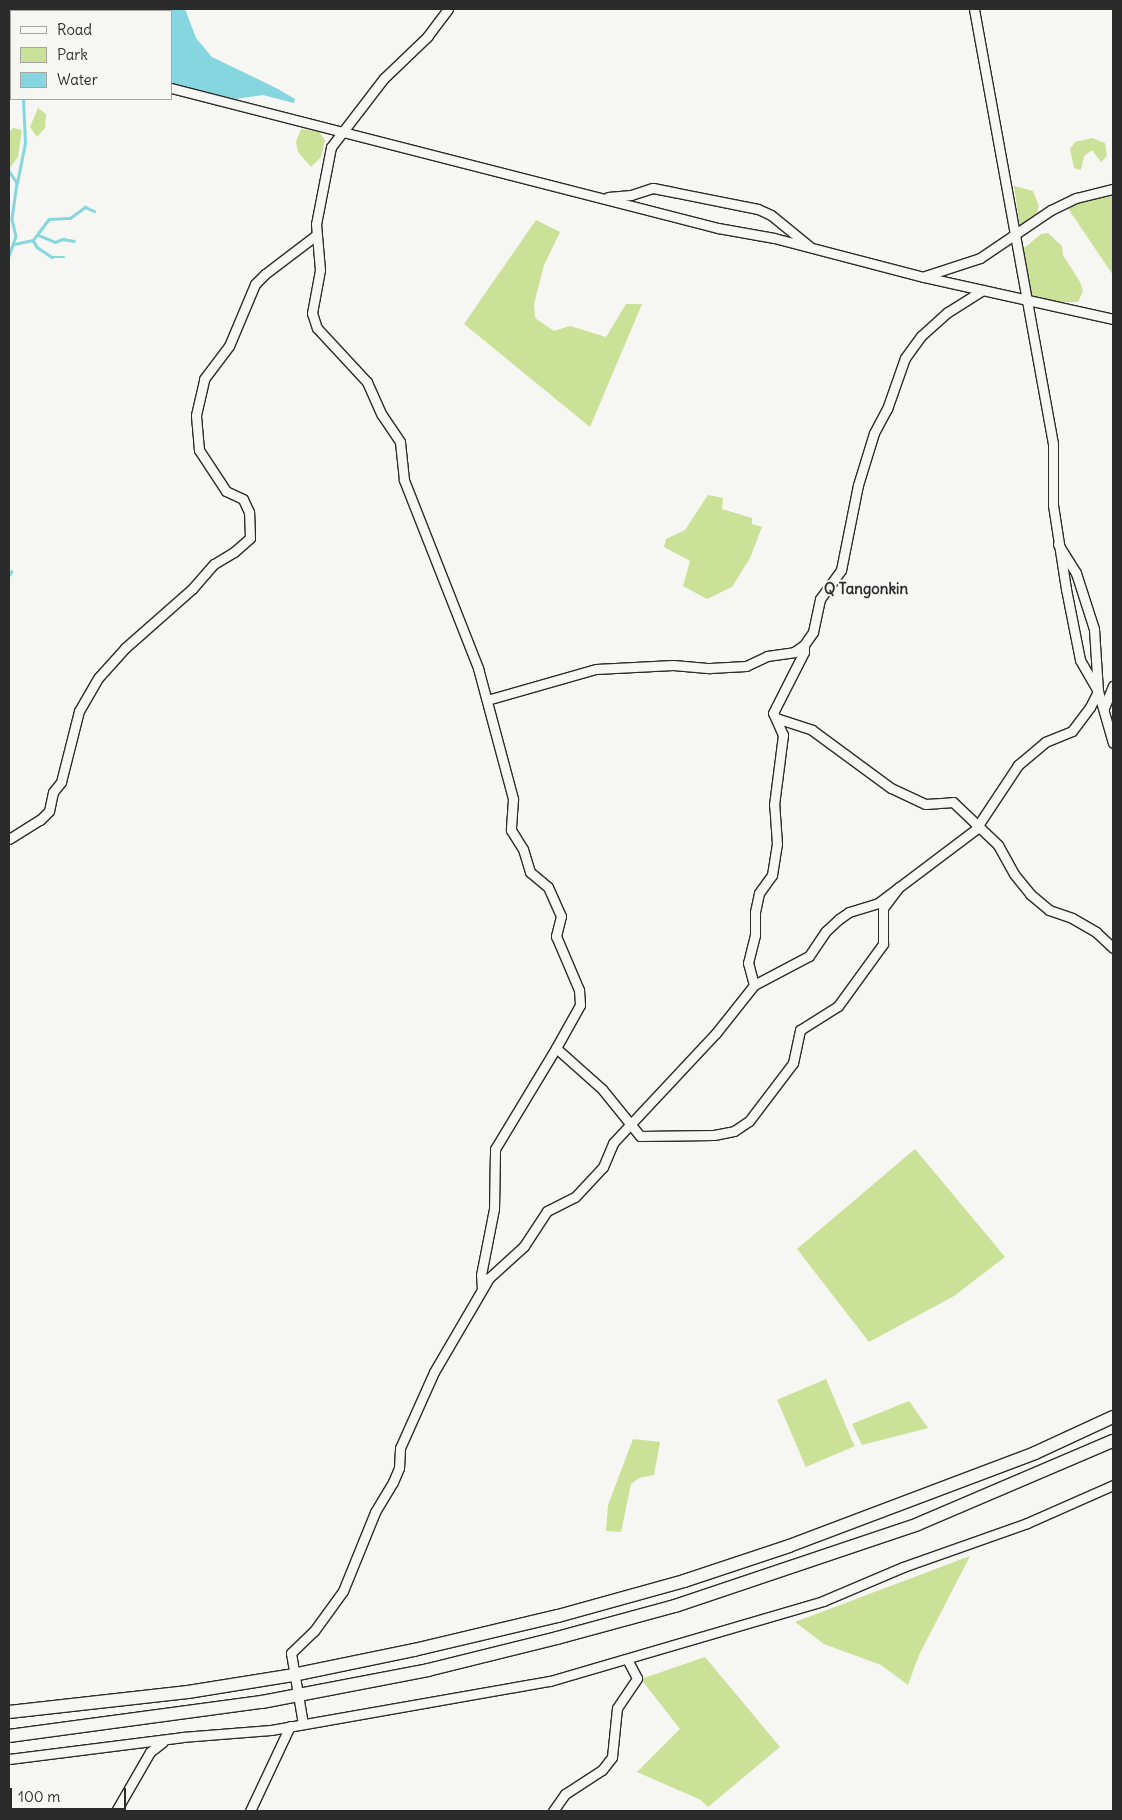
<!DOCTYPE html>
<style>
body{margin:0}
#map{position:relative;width:1122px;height:1820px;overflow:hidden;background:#f6f6f2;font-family:Delius,sans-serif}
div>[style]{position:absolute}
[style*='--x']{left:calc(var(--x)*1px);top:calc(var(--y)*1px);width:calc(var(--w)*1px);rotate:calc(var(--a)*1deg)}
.green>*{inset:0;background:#cae197;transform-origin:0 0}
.water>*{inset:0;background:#86d6e0}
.stream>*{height:2.5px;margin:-1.25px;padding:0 1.25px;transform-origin:1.25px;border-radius:1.25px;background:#86d6e0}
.roads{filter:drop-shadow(1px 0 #2b2b2b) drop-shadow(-1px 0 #2b2b2b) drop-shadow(0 1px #2b2b2b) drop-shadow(0 -1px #2b2b2b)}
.minor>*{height:9px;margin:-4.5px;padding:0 4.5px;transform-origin:4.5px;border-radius:4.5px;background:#f6f6f2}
.highway>*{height:12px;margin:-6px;padding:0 6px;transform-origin:6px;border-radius:6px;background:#f6f6f2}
span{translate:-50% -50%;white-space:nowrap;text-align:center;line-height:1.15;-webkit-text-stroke:4px #f6f6f2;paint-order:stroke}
.quarter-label{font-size:15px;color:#2b2b2b;font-weight:700}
.frame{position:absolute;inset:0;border:10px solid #2b2b2b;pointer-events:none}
.legend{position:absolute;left:10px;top:10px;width:162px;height:90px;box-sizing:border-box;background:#f6f6f2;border:1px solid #a5a5a2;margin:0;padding:6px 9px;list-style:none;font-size:15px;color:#2b2b2b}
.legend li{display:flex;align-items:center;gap:10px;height:25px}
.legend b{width:25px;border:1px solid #a5a5a2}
.scale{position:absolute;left:10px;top:1788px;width:116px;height:22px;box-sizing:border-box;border:2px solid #2b2b2b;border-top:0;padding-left:6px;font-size:15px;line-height:18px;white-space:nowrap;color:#2b2b2b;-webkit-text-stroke:4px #f6f6f2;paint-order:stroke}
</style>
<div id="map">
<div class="green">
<div style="clip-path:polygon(38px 108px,46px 114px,45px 128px,37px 137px,30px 127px)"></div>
<div style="clip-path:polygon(13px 128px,22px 130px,18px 157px,9px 169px,9px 133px)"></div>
<div style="clip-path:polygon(301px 129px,319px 132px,325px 140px,321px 157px,311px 167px,298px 152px,296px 142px)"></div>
<div style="clip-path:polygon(1092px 138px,1105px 143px,1107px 156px,1101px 162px,1092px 150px,1084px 156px,1081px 170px,1074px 168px,1070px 149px,1075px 142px)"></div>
<div style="clip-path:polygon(1014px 186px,1033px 191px,1039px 206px,1035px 217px,1020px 227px)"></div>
<div style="clip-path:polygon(1113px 189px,1113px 275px,1065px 204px)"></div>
<div style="clip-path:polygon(536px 220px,560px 232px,544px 265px,534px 304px,535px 318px,554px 331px,570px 326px,606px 337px,626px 304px,642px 304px,590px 427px,464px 324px)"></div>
<div style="clip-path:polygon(1048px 233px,1062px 246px,1063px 255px,1080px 282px,1083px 291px,1078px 302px,1049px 302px,1032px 295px,1023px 249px,1041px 234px)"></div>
<div style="clip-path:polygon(708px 495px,723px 498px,722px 509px,752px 518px,752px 524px,762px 527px,750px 558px,732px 587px,707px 599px,683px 586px,690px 561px,664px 547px,666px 539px,685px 530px)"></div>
<div style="clip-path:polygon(915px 1149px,1005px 1257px,954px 1296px,869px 1342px,797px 1249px)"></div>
<div style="left:826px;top:1379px;width:73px;height:53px;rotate:67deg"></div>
<div style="clip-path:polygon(909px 1401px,928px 1428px,862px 1445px,852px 1424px)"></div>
<div style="clip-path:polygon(633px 1439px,660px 1442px,654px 1475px,639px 1478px,631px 1484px,621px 1532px,606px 1531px,608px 1505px)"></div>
<div style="clip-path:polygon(970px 1556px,919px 1655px,908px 1685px,881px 1665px,824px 1644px,795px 1622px)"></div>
<div style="clip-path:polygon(705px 1657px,780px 1747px,708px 1807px,701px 1800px,637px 1772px,680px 1729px,641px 1679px)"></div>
</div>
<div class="water">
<div style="clip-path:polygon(9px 9px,185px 9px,196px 38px,212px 57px,278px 89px,295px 99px,294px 103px,263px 95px,236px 99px,171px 84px,171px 11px,11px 11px,11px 45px)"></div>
</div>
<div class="stream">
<div style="--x:9;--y:171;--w:14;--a:56"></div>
<div style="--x:17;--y:183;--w:36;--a:98"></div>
<div style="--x:12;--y:219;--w:17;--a:77"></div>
<div style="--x:16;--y:236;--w:21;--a:109"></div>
<div style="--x:17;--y:183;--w:41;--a:-78.7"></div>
<div style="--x:25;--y:143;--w:44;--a:-92.6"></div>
<div style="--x:38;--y:235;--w:18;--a:22"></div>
<div style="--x:55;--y:242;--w:9;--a:-21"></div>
<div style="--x:63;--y:239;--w:11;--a:10"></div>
<div style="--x:33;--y:240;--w:8;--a:60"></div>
<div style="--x:37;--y:247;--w:18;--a:34"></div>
<div style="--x:52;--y:257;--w:12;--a:0"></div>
<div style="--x:14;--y:244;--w:19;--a:-12"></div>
<div style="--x:33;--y:240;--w:26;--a:-53"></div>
<div style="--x:49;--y:219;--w:21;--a:-3"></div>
<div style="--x:70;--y:218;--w:19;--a:-36"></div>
<div style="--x:85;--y:207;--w:10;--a:24"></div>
<div style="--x:9;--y:575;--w:4;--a:-56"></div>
</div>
<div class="roads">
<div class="minor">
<div style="--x:448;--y:9;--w:34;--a:127"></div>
<div style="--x:428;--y:36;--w:61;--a:136.3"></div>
<div style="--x:384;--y:78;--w:87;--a:127.5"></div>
<div style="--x:331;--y:147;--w:78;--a:101"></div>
<div style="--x:316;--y:224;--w:46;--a:85"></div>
<div style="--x:320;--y:270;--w:44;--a:100.5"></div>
<div style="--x:312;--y:313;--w:16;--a:72"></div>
<div style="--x:317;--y:328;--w:74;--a:47.2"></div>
<div style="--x:367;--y:382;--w:36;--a:66"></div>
<div style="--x:382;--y:415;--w:32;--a:56"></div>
<div style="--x:400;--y:442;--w:38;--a:84"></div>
<div style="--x:404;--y:480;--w:202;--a:68.5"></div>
<div style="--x:478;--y:668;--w:136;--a:75"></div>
<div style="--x:513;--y:799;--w:31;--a:94"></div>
<div style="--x:511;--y:830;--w:22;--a:58"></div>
<div style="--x:523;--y:849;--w:24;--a:73"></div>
<div style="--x:530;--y:872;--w:23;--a:40"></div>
<div style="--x:548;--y:887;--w:32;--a:66"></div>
<div style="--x:561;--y:916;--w:21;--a:104"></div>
<div style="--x:556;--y:936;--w:59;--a:66.9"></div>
<div style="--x:579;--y:990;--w:15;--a:86"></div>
<div style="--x:580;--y:1005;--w:49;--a:119.2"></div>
<div style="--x:556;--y:1048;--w:62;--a:41.7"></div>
<div style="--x:602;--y:1089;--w:60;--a:51"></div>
<div style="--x:640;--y:1136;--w:74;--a:-0.8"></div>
<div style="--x:714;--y:1135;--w:20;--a:-11"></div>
<div style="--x:734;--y:1131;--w:18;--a:-34"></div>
<div style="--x:749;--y:1121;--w:73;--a:-52.8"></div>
<div style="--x:793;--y:1063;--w:34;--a:-78"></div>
<div style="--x:800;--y:1030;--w:45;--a:-32.3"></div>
<div style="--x:838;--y:1006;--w:77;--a:-54"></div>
<div style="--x:883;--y:944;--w:36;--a:-90"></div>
<div style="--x:883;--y:908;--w:26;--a:-53"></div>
<div style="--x:974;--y:9;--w:441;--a:79.7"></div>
<div style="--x:1053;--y:443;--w:62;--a:90"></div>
<div style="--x:1053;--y:505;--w:85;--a:81.2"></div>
<div style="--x:1066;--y:589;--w:72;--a:78.8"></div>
<div style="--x:1080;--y:660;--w:36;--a:60"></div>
<div style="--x:1098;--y:691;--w:54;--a:73.9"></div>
<div style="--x:9;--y:51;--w:2;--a:27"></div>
<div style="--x:171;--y:88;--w:565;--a:14.36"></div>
<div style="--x:718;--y:228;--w:57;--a:10.1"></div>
<div style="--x:774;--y:238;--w:155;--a:14.6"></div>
<div style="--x:924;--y:277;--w:194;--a:12.5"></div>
<div style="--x:608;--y:197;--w:23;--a:-5"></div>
<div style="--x:631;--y:195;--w:23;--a:-18"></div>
<div style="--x:653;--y:188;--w:107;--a:11.3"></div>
<div style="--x:758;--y:209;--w:14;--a:25"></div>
<div style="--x:771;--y:215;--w:49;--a:39.2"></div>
<div style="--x:925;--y:276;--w:58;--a:-18.1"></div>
<div style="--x:980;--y:258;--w:86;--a:-34.1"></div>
<div style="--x:1051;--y:210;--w:28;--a:-26"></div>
<div style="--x:1076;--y:198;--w:38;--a:-14"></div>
<div style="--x:487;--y:700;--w:113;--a:-15.9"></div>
<div style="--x:596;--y:669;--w:77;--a:-3"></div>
<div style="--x:673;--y:665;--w:37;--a:5"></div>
<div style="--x:710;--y:668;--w:36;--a:-3"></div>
<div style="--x:746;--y:666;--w:23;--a:-25"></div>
<div style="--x:767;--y:656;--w:27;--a:-8"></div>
<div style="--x:794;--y:652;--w:12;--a:-35"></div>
<div style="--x:804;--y:645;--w:16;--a:-55"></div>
<div style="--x:813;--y:632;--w:34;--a:-78"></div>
<div style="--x:820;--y:599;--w:36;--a:-54"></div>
<div style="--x:841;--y:570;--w:87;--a:-78.7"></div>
<div style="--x:858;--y:485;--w:54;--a:-72.9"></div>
<div style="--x:874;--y:433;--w:27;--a:-62"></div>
<div style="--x:887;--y:409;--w:54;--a:-70.6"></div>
<div style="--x:905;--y:358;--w:27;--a:-54"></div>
<div style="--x:921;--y:336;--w:36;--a:-42"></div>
<div style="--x:948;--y:312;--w:41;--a:-32.2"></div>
<div style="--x:1104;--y:708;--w:24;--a:-68"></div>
<div style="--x:776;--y:718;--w:38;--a:18"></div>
<div style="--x:812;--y:730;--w:98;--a:36.3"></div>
<div style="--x:891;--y:788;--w:38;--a:25"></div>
<div style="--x:926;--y:804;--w:27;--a:-4"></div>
<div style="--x:953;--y:802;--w:62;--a:43.7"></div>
<div style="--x:998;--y:845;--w:33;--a:61"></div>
<div style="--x:1014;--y:874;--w:26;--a:51"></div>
<div style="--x:1030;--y:894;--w:25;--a:40"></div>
<div style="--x:1049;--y:910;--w:24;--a:19"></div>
<div style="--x:1072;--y:918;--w:28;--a:30"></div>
<div style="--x:1096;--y:932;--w:23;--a:43"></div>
<div style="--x:9;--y:839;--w:36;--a:-32"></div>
<div style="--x:40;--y:820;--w:13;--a:-45"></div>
<div style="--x:49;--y:811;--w:19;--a:-78"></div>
<div style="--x:53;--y:792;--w:13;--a:-51"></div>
<div style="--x:61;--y:782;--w:73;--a:-75.8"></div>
<div style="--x:79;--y:711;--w:39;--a:-60"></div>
<div style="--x:99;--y:677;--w:39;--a:-48"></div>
<div style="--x:125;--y:648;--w:89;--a:-41.4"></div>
<div style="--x:192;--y:589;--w:33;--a:-49"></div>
<div style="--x:214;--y:564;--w:23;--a:-31"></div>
<div style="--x:234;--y:552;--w:21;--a:-41"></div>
<div style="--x:250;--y:538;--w:26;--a:-92"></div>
<div style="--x:249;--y:512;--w:14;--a:-115"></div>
<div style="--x:243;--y:499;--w:19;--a:-155"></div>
<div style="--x:226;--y:491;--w:49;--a:-123.4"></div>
<div style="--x:199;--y:450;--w:35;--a:-95"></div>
<div style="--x:196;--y:415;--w:37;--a:-77"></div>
<div style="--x:204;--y:379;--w:41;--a:-52.9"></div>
<div style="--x:229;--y:346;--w:67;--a:-67.2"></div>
<div style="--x:255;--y:284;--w:14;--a:-45"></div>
<div style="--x:265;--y:274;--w:63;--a:-37.2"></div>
<div style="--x:754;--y:985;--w:23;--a:-105"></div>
<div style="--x:748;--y:963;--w:29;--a:-76"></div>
<div style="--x:755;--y:935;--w:23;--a:-90"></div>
<div style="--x:755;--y:912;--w:19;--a:-78"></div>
<div style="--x:759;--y:893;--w:22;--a:-54"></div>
<div style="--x:772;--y:875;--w:31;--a:-81"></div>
<div style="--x:777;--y:844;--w:39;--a:-94"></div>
<div style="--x:774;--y:805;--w:71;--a:-82.7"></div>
<div style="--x:783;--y:735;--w:24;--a:-114"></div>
<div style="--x:773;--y:713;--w:68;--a:-63.1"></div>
<div style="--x:804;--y:652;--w:7;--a:-90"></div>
<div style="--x:482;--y:1289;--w:14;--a:-94"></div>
<div style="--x:481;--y:1275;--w:67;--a:-78.9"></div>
<div style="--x:494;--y:1209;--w:60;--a:-89"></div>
<div style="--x:495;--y:1149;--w:118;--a:-58.9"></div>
<div style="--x:303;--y:1724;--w:72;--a:-99.6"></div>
<div style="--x:291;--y:1653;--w:32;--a:-44"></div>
<div style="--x:314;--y:1631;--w:49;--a:-54.1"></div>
<div style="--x:343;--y:1591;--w:85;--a:-67.9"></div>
<div style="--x:375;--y:1512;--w:35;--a:-59"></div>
<div style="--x:393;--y:1482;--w:15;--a:-67"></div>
<div style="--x:399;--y:1468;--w:20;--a:-87"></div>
<div style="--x:400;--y:1448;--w:83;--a:-65.9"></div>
<div style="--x:434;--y:1372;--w:109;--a:-59.7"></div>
<div style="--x:489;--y:1278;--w:47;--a:-42.4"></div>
<div style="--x:524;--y:1246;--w:42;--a:-56.7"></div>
<div style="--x:547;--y:1211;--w:31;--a:-27"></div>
<div style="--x:575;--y:1197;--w:41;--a:-47"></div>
<div style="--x:603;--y:1167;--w:26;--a:-67"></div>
<div style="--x:613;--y:1143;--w:151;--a:-46.9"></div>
<div style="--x:716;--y:1033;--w:61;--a:-51.6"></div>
<div style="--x:754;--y:985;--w:62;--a:-27.8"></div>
<div style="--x:809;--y:956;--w:30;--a:-56"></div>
<div style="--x:826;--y:931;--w:18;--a:-43"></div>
<div style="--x:839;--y:919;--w:12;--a:-35"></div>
<div style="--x:849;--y:912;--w:30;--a:-17"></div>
<div style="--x:878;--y:903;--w:121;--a:-37"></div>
<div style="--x:975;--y:830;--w:78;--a:-56.5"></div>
<div style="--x:1018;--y:765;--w:35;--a:-40"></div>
<div style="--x:1045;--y:742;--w:29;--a:-22"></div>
<div style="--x:1072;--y:731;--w:30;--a:-53"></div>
<div style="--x:1090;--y:707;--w:18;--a:-63"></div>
<div style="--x:1098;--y:691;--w:62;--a:-93.7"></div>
<div style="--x:1094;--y:629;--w:59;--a:-107.8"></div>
<div style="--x:1076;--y:573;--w:34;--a:-122"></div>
<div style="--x:9;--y:1759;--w:174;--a:-7.2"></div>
<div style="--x:182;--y:1737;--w:89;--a:-4.5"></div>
<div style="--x:271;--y:1730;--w:283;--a:-10"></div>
<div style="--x:550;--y:1681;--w:284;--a:-16.3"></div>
<div style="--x:823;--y:1601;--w:87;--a:-23"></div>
<div style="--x:903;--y:1567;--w:132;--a:-19.5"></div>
<div style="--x:1027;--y:1523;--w:94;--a:-23.8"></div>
<div style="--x:116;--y:1811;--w:68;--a:-60"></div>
<div style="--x:150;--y:1752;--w:16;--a:-38"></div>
<div style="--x:250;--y:1811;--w:94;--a:-64.8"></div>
<div style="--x:553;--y:1811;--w:21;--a:-55"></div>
<div style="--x:565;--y:1794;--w:44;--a:-33"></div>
<div style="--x:602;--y:1770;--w:16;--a:-52"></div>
<div style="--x:612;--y:1757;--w:49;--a:-84.2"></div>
<div style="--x:617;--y:1708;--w:36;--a:-56"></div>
<div style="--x:637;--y:1678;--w:21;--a:-118"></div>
</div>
<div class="highway">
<div style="--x:9;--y:1712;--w:180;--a:-6.4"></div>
<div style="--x:188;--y:1692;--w:106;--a:-9.2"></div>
<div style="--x:293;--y:1675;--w:124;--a:-11.7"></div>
<div style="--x:414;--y:1650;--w:148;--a:-13.3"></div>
<div style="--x:558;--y:1616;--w:131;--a:-15.5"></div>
<div style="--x:684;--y:1581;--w:111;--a:-18.4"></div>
<div style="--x:789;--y:1546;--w:263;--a:-20.7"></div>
<div style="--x:1035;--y:1453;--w:86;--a:-24.8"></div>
<div style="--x:9;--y:1736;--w:255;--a:-7.7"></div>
<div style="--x:262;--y:1702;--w:169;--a:-10.9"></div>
<div style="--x:428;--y:1670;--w:133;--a:-13.9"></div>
<div style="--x:557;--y:1638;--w:122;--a:-15.2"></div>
<div style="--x:675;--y:1606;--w:256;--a:-18.6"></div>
<div style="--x:918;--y:1524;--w:212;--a:-23.1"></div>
</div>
</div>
<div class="quarter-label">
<span style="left:866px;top:589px">Q Tangonkin</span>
</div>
<div class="frame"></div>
<ul class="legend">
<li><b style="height:6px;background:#f6f6f2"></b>Road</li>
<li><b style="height:14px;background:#cae197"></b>Park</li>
<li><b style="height:14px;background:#86d6e0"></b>Water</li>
</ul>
<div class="scale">100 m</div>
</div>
